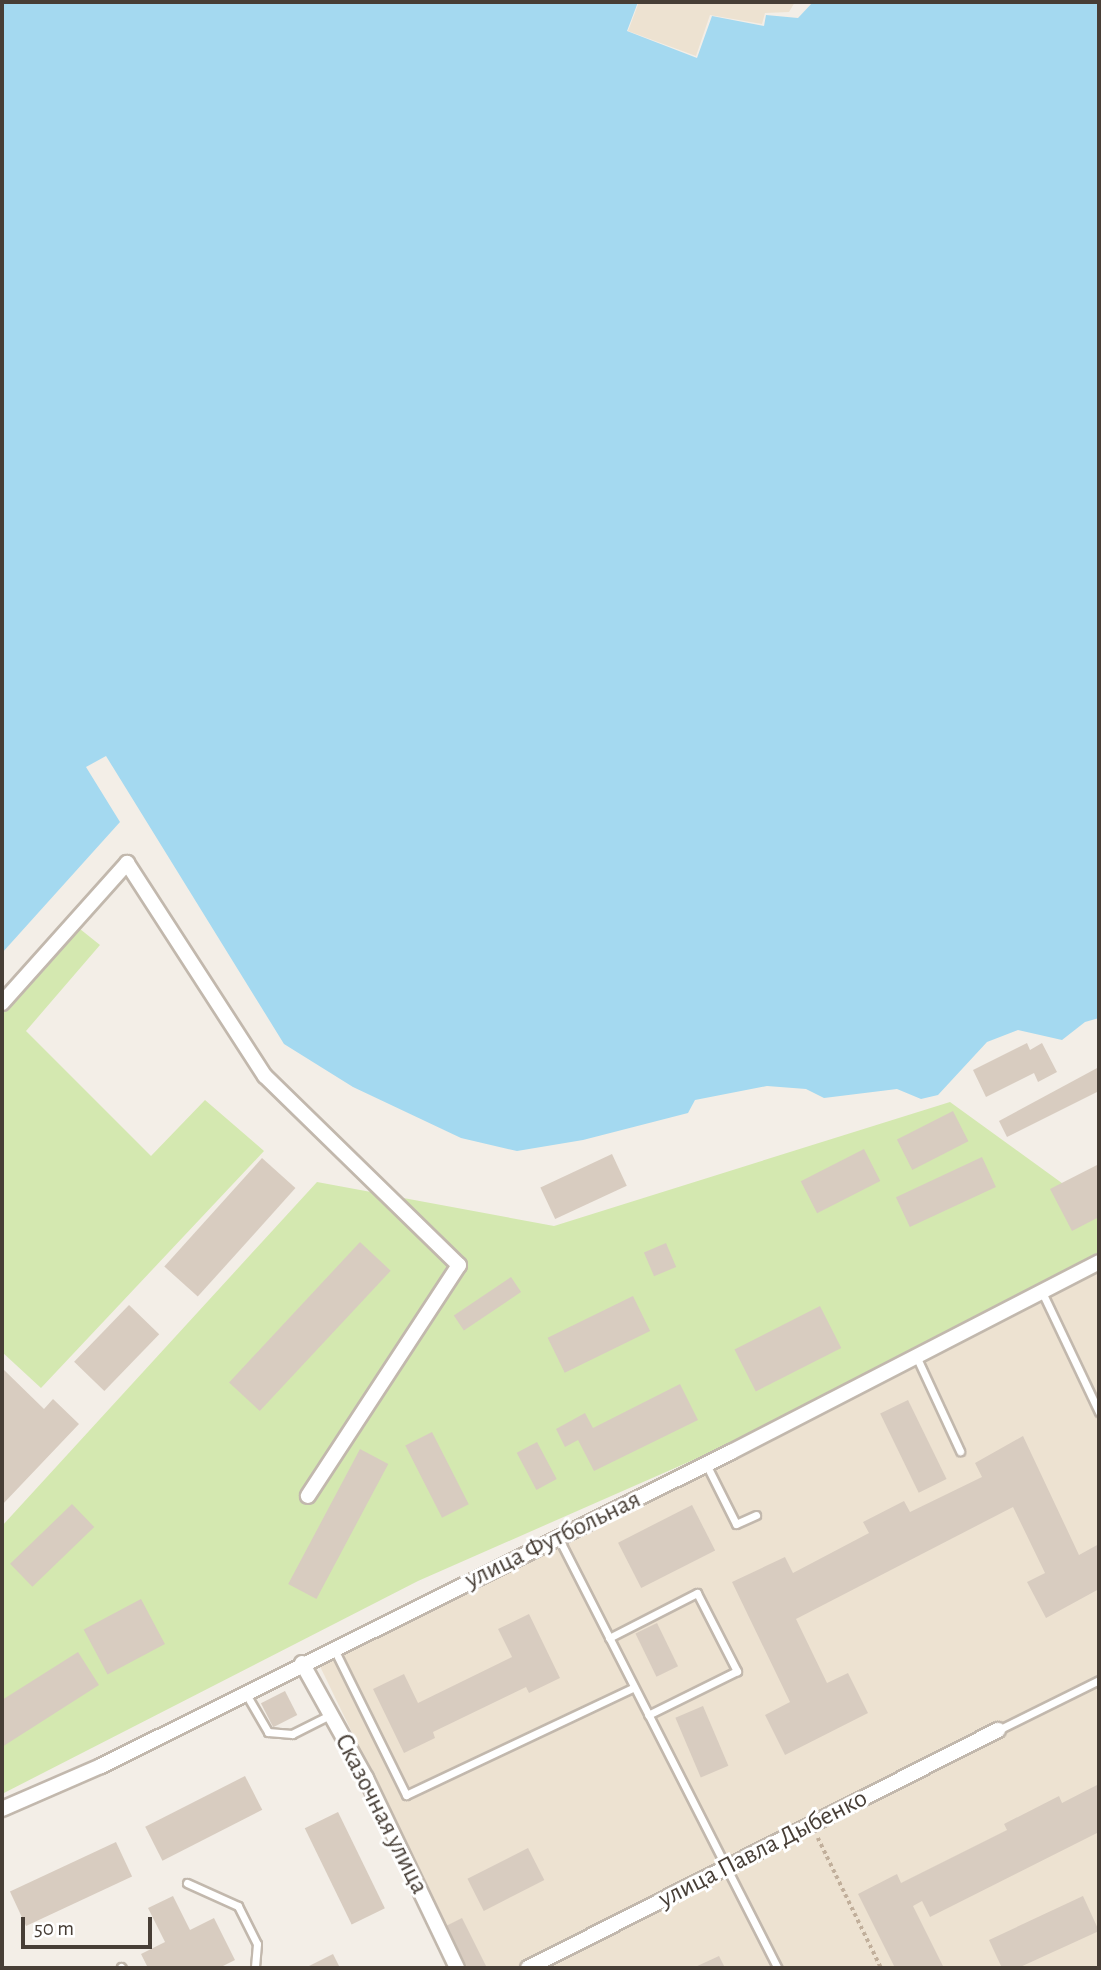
<!DOCTYPE html>
<meta charset="utf-8">
<style>
body{margin:0}
#map{position:relative;width:1101px;height:1970px;overflow:hidden;background:#f3eee7;font-family:"Alegreya Sans",sans-serif}
div>[style]{position:absolute}
[style*='--x']{left:calc(var(--x)*1px);top:calc(var(--y)*1px);width:calc(var(--w)*1px);rotate:calc(var(--a)*1deg)}
.education>*{inset:0;background:#ede2d1}
.green>*{inset:0;background:#d4e8b0}
.water>*{inset:0;background:#a4d9f0}
.building>*{inset:0;background:#d8ccc0;transform-origin:0 0}
.path>*{height:3.5px;margin-top:-1.75px;transform-origin:0;background:repeating-linear-gradient(90deg,#c1af9b 0 3.5px,transparent 0 7px)}
.roads{filter:drop-shadow(2px 0 #c2b8ad) drop-shadow(-2px 0 #c2b8ad) drop-shadow(0 2px #c2b8ad) drop-shadow(0 -2px #c2b8ad)}
.lane>*{height:7px;margin:-3.5px;padding:0 3.5px;transform-origin:3.5px;border-radius:3.5px;background:#fff}
.street>*{height:14px;margin:-7px;padding:0 7px;transform-origin:7px;border-radius:7px;background:#fff}
span{translate:-50% -50%;white-space:nowrap;text-align:center;line-height:1.15;-webkit-text-stroke:6px #fff;paint-order:stroke}
.street-label{font-size:26px;color:#473e36}
.frame{position:absolute;inset:0;border:4px solid #473e36;pointer-events:none}
.scale{position:absolute;left:21px;top:1917px;width:131px;height:32px;box-sizing:border-box;border:4px solid #473e36;border-top:0;padding-left:9px;font-size:21px;line-height:24px;white-space:nowrap;color:#473e36;-webkit-text-stroke:5px #fff;paint-order:stroke}
</style>
<div id="map">
<div class="education">
<div style="clip-path:polygon(639px 2px,795px 2px,789px 12px,765px 13px,762px 24px,710px 15px,696px 56px,628px 31px)"></div>
<div style="clip-path:polygon(1099px 1264px,1099px 1968px,466px 1968px,315px 1656px)"></div>
</div>
<div class="green">
<div style="clip-path:polygon(80px 929px,100px 945px,26px 1031px,151px 1156px,205px 1100px,264px 1151px,41px 1388px,2px 1352px,2px 1013px)"></div>
<div style="clip-path:polygon(950px 1102px,1099px 1210px,1099px 1252px,725px 1446px,418px 1581px,2px 1794px,2px 1526px,317px 1182px,554px 1226px)"></div>
</div>
<div class="water">
<div style="clip-path:polygon(2px 2px,638px 2px,627px 31px,697px 58px,712px 16px,764px 26px,766px 15px,798px 18px,813px 2px,1099px 2px,1099px 1018px,1085px 1022px,1062px 1040px,1018px 1030px,987px 1042px,938px 1095px,921px 1099px,897px 1089px,824px 1098px,806px 1089px,767px 1086px,695px 1100px,688px 1113px,583px 1140px,517px 1151px,461px 1138px,353px 1087px,284px 1044px,106px 756px,86px 767px,120px 822px,2px 953px)"></div>
</div>
<div class="building">
<div style="clip-path:polygon(1027px 1043px,1030px 1050px,1042px 1043px,1057px 1072px,1038px 1082px,1034px 1073px,986px 1097px,973px 1070px)"></div>
<div style="clip-path:polygon(1099px 1067px,1099px 1091px,1007px 1137px,999px 1121px)"></div>
<div style="left:953px;top:1111px;width:34px;height:63px;rotate:63deg"></div>
<div style="left:864px;top:1149px;width:36px;height:71px;rotate:63deg"></div>
<div style="left:612px;top:1154px;width:35px;height:79px;rotate:65deg"></div>
<div style="left:982px;top:1157px;width:33px;height:95px;rotate:65deg"></div>
<div style="left:262px;top:1158px;width:45px;height:146px;rotate:42deg"></div>
<div style="clip-path:polygon(1099px 1164px,1099px 1217px,1072px 1231px,1050px 1189px)"></div>
<div style="left:360px;top:1242px;width:42px;height:192px;rotate:43deg"></div>
<div style="left:666px;top:1243px;width:26px;height:24px;rotate:67deg"></div>
<div style="left:511px;top:1277px;width:18px;height:69px;rotate:56deg"></div>
<div style="left:633px;top:1296px;width:39px;height:95px;rotate:64deg"></div>
<div style="left:129px;top:1305px;width:42px;height:79px;rotate:44deg"></div>
<div style="left:820px;top:1306px;width:47px;height:96px;rotate:63deg"></div>
<div style="clip-path:polygon(2px 1368px,44px 1409px,53px 1399px,79px 1424px,2px 1505px)"></div>
<div style="clip-path:polygon(680px 1384px,698px 1420px,594px 1471px,578px 1440px,565px 1447px,556px 1429px,585px 1413px,593px 1428px)"></div>
<div style="left:908px;top:1400px;width:88px;height:31px;rotate:64deg"></div>
<div style="left:432px;top:1432px;width:81px;height:30px;rotate:63deg"></div>
<div style="clip-path:polygon(1023px 1436px,1079px 1555px,1099px 1544px,1099px 1589px,1046px 1618px,1027px 1582px,1045px 1573px,1013px 1507px,796px 1619px,827px 1683px,848px 1673px,868px 1713px,785px 1755px,765px 1715px,790px 1702px,732px 1582px,785px 1557px,793px 1573px,869px 1533px,863px 1522px,904px 1501px,910px 1512px,982px 1477px,975px 1463px)"></div>
<div style="left:537px;top:1442px;width:42px;height:23px;rotate:62deg"></div>
<div style="left:360px;top:1449px;width:32px;height:153px;rotate:28deg"></div>
<div style="left:72px;top:1504px;width:32px;height:86px;rotate:46deg"></div>
<div style="left:692px;top:1505px;width:51px;height:83px;rotate:63deg"></div>
<div style="left:141px;top:1599px;width:51px;height:65px;rotate:62deg"></div>
<div style="clip-path:polygon(529px 1614px,560px 1678px,529px 1693px,526px 1687px,433px 1732px,435px 1738px,404px 1753px,373px 1689px,404px 1674px,418px 1703px,512px 1657px,498px 1629px)"></div>
<div style="left:657px;top:1623px;width:48px;height:24px;rotate:64deg"></div>
<div style="clip-path:polygon(78px 1652px,99px 1685px,2px 1747px,2px 1700px)"></div>
<div style="left:285px;top:1691px;width:27px;height:27px;rotate:63deg"></div>
<div style="left:703px;top:1706px;width:65px;height:30px;rotate:67deg"></div>
<div style="left:245px;top:1776px;width:38px;height:112px;rotate:63deg"></div>
<div style="clip-path:polygon(1099px 1784px,1099px 1832px,930px 1917px,922px 1901px,913px 1906px,944px 1968px,895px 1968px,858px 1894px,897px 1874px,901px 1883px,1007px 1830px,1004px 1824px,1059px 1796px,1062px 1803px)"></div>
<div style="left:338px;top:1812px;width:107px;height:37px;rotate:64deg"></div>
<div style="left:116px;top:1842px;width:38px;height:117px;rotate:65deg"></div>
<div style="left:528px;top:1848px;width:36px;height:68px;rotate:63deg"></div>
<div style="clip-path:polygon(173px 1896px,190px 1930px,214px 1918px,235px 1960px,219px 1968px,148px 1968px,141px 1954px,165px 1942px,148px 1908px)"></div>
<div style="clip-path:polygon(1083px 1896px,1099px 1931px,1018px 1968px,1002px 1968px,989px 1940px)"></div>
<div style="clip-path:polygon(462px 1918px,487px 1968px,468px 1968px,446px 1926px)"></div>
<div style="clip-path:polygon(333px 1954px,340px 1968px,305px 1968px)"></div>
<div style="clip-path:polygon(719px 1956px,725px 1968px,693px 1968px)"></div>
</div>
<div class="path">
<div style="--x:818;--y:1838;--w:144;--a:64.1"></div>
</div>
<div class="roads">
<div class="lane">
<div style="--x:1041;--y:1290;--w:135;--a:64.6"></div>
<div style="--x:916;--y:1356;--w:105;--a:65.1"></div>
<div style="--x:706;--y:1464;--w:67;--a:63.4"></div>
<div style="--x:736;--y:1524;--w:22;--a:-24"></div>
<div style="--x:558;--y:1537;--w:484;--a:63"></div>
<div style="--x:609;--y:1638;--w:99;--a:-27.1"></div>
<div style="--x:697;--y:1593;--w:88;--a:62.9"></div>
<div style="--x:737;--y:1671;--w:99;--a:153.7"></div>
<div style="--x:334;--y:1649;--w:163;--a:63.7"></div>
<div style="--x:406;--y:1795;--w:252;--a:-25.3"></div>
<div style="--x:246;--y:1694;--w:44;--a:59.9"></div>
<div style="--x:268;--y:1732;--w:24;--a:5"></div>
<div style="--x:292;--y:1734;--w:42;--a:-26.6"></div>
<div style="--x:998;--y:1730;--w:113;--a:-26.3"></div>
<div style="--x:187;--y:1883;--w:56;--a:24.3"></div>
<div style="--x:238;--y:1906;--w:42;--a:63.4"></div>
<div style="--x:257;--y:1944;--w:24;--a:95"></div>
<div style="--x:121;--y:1967;--w:1;--a:45"></div>
</div>
<div class="street">
<div style="--x:2;--y:1003;--w:188;--a:-48.2"></div>
<div style="--x:127;--y:863;--w:254;--a:57.1"></div>
<div style="--x:265;--y:1076;--w:271;--a:44.3"></div>
<div style="--x:459;--y:1265;--w:276;--a:123.2"></div>
<div style="--x:302;--y:1663;--w:132;--a:60.9"></div>
<div style="--x:366;--y:1778;--w:211;--a:64.4"></div>
<div style="--x:2;--y:1809;--w:108;--a:-23.5"></div>
<div style="--x:101;--y:1766;--w:704;--a:-26.49"></div>
<div style="--x:731;--y:1452;--w:414;--a:-27.3"></div>
<div style="--x:528;--y:1968;--w:527;--a:-26.86"></div>
</div>
</div>
<div class="street-label">
<span style="left:553px;top:1540px;rotate:-26deg">улица Футбольная</span>
<span style="left:381px;top:1814px;rotate:63deg">Сказочная улица</span>
<span style="left:763px;top:1849px;rotate:-27deg">улица Павла Дыбенко</span>
</div>
<div class="frame"></div>
<div class="scale">50 m</div>
</div>
